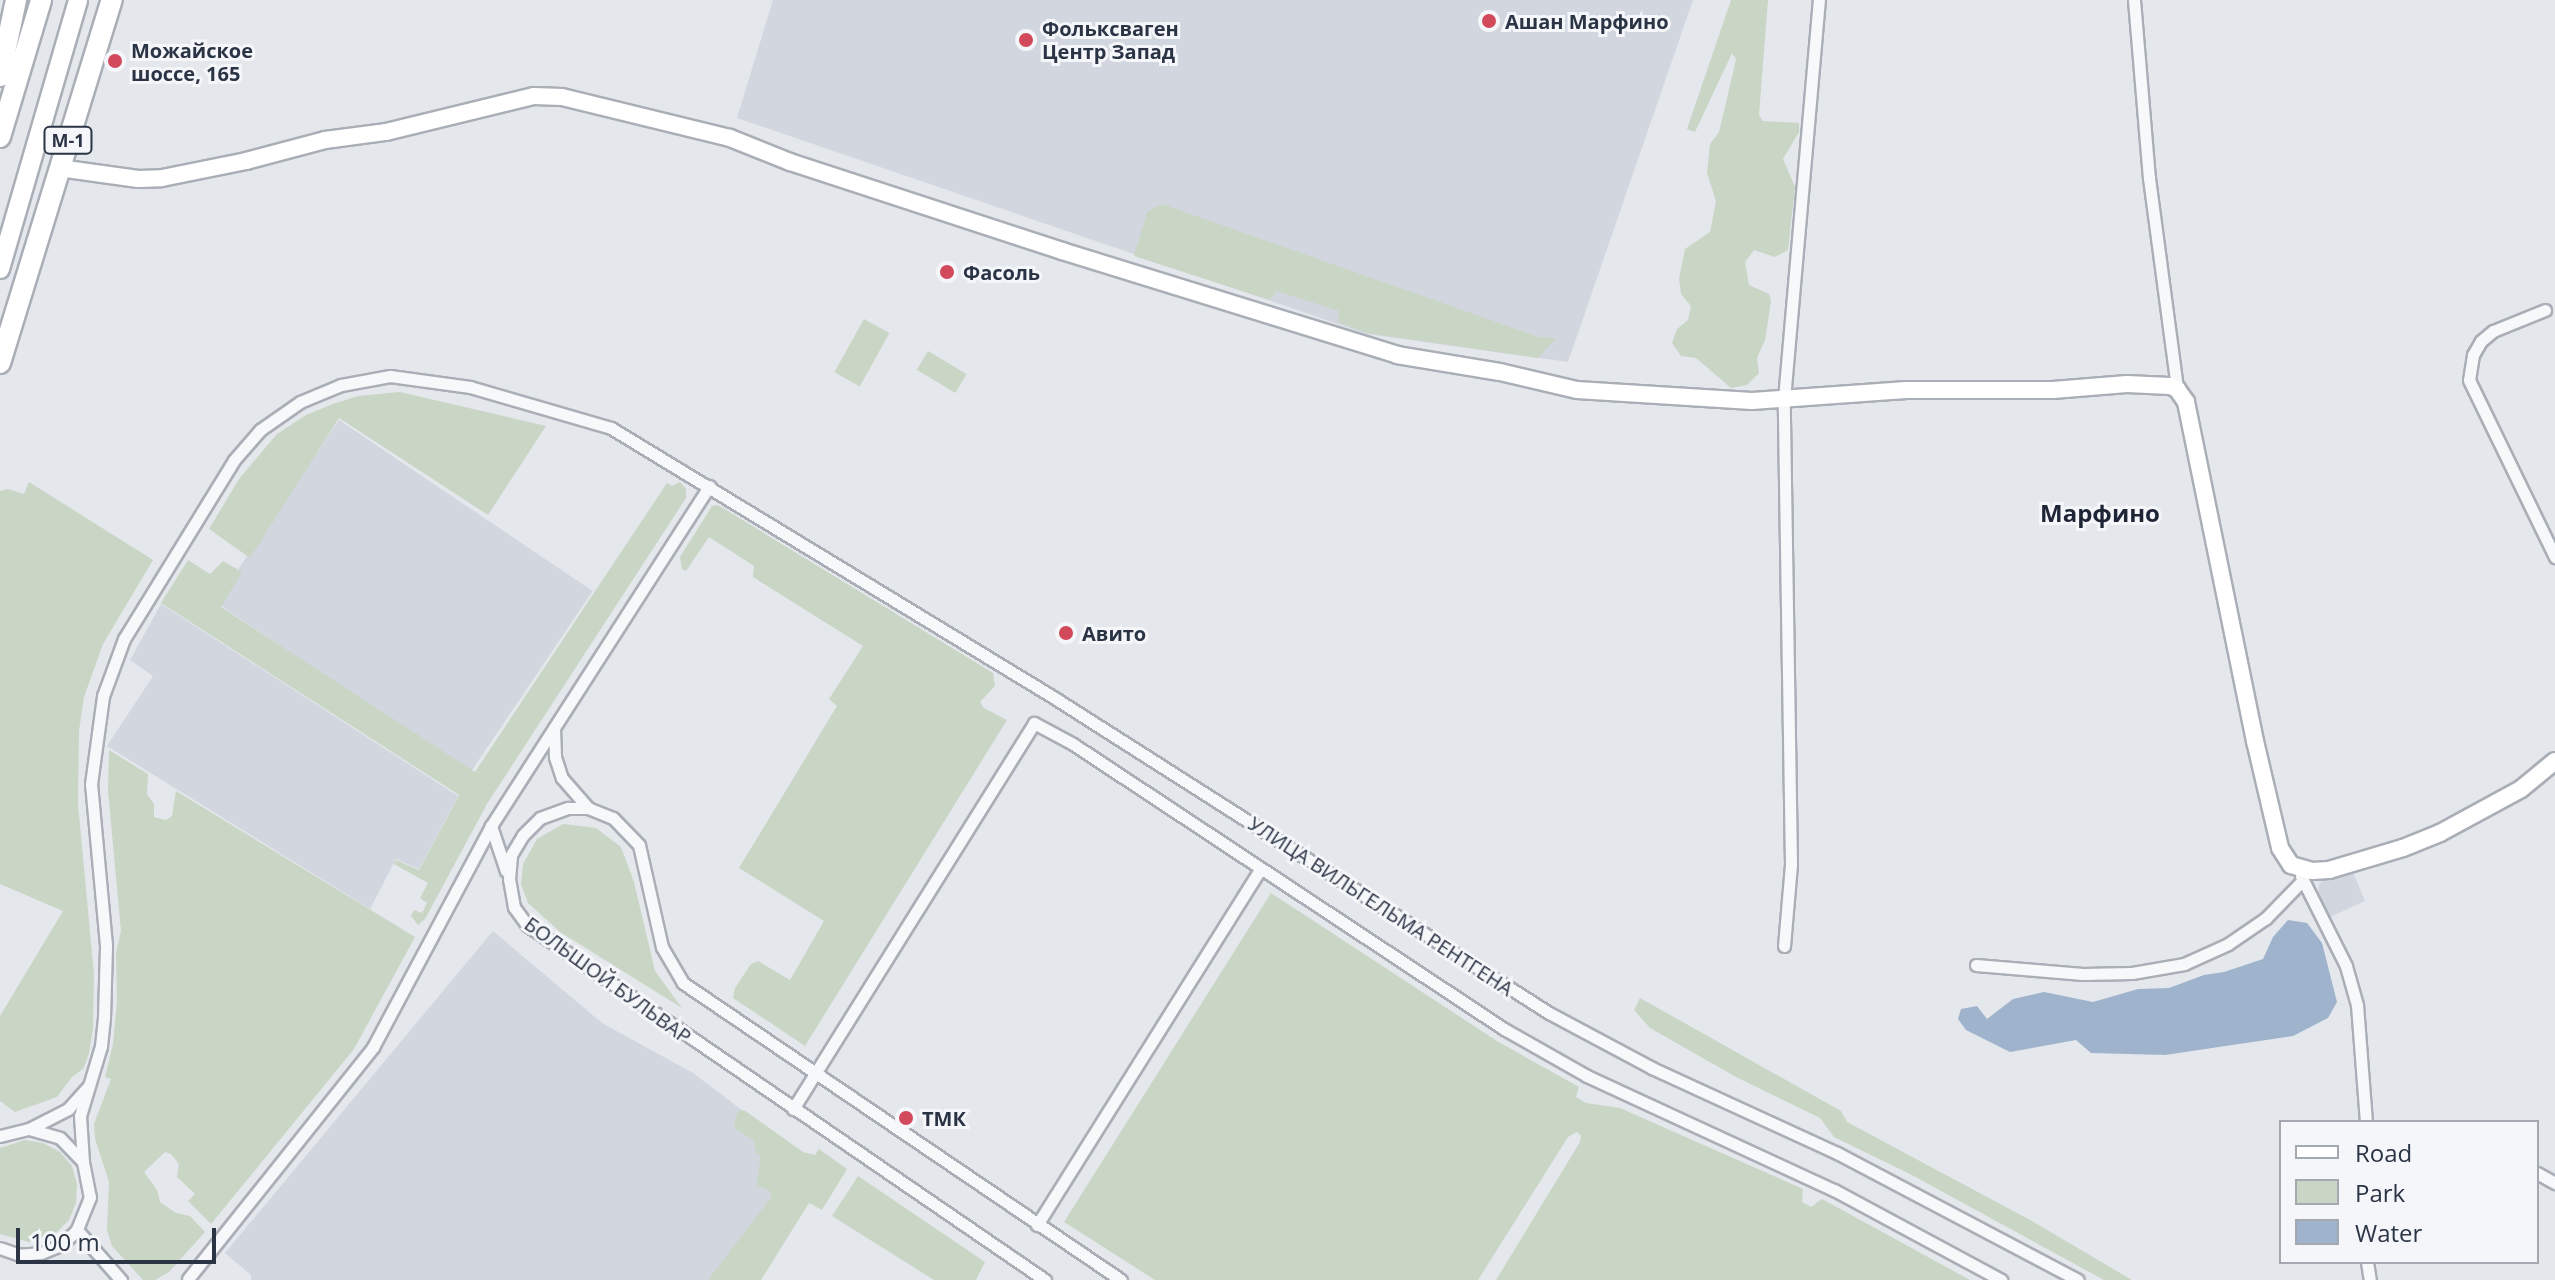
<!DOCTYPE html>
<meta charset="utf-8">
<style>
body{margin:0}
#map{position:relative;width:2555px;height:1280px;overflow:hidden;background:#e4e7ec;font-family:"Open Sans",sans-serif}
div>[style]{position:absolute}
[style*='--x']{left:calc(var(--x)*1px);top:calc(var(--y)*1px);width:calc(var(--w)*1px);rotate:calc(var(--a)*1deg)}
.built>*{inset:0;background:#d2d6de;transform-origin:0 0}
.green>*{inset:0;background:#c9d6c5;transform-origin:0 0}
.water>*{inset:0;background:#9fb4cc}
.roads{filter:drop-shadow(2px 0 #a9aeb7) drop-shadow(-2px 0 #a9aeb7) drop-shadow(0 2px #a9aeb7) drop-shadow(0 -2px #a9aeb7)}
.street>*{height:11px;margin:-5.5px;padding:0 5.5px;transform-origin:5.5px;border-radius:5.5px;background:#f7f8fa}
.secondary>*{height:16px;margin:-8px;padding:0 8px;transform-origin:8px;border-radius:8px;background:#fff}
.primary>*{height:18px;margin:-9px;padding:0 9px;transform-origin:9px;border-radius:9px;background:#fff}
.highway>*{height:20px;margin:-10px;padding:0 10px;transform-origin:10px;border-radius:10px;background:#fff}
.dots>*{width:22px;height:22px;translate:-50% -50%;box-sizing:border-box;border:4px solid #f4f6f9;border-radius:50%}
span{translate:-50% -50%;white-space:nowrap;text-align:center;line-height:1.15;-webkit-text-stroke:6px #f4f6f9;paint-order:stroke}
.shield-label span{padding:2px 6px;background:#f4f6f9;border:2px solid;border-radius:6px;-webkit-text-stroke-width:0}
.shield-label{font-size:18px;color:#2b3445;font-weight:700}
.poi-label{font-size:20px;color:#2b3445;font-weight:700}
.left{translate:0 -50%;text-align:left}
.street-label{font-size:20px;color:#2b3445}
.quarter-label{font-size:24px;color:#1d2536;font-weight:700}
.legend{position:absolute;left:2279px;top:1120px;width:260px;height:144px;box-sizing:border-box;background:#f4f6f9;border:2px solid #a4a8b1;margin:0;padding:10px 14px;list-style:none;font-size:24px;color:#2b3445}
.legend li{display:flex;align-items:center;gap:16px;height:40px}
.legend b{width:40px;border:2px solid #a4a8b1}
.scale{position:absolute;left:16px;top:1228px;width:200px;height:36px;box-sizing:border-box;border:4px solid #2b3445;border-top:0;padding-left:10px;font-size:24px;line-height:28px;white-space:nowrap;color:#2b3445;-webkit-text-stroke:6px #f4f6f9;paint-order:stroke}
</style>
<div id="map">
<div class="built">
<div style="clip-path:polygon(773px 0,1693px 0,1568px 362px,1367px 334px,737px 118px)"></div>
<div style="left:339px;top:420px;width:306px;height:220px;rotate:34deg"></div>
<div style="clip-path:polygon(161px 604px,458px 796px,419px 869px,396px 859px,370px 909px,107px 746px,153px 676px,130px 660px)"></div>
<div style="clip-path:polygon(2353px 872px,2365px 901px,2330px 917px,2318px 894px,2319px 885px,2324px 879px)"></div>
<div style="clip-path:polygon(493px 931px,602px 1023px,693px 1073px,809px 1161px,714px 1280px,251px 1280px,251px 1275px,225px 1253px)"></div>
</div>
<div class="green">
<div style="clip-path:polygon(1731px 0,1768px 0,1759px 115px,1763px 121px,1799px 123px,1799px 132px,1783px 159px,1795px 187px,1788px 250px,1775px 257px,1754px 250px,1745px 262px,1749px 285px,1769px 294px,1771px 301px,1765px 340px,1757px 358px,1759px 373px,1747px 385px,1731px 388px,1696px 358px,1681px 356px,1672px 343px,1677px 329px,1688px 320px,1691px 306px,1681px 294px,1679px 279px,1685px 249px,1710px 232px,1716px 201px,1707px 173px,1710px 144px,1719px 132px,1733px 73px,1736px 59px,1732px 53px,1695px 132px,1687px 129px)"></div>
<div style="clip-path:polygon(1162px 204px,1539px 337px,1556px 338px,1538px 358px,1367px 333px,1338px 322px,1339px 311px,1277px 291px,1270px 300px,1134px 256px,1147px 212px)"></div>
<div style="left:864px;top:319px;width:29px;height:61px;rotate:29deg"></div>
<div style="left:928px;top:351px;width:45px;height:22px;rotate:31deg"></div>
<div style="clip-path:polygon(400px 392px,546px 426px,488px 515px,339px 418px,250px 558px,209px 529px,239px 479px,277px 434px,306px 415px,333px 404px,358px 396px)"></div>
<div style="clip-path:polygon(29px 482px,153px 560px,103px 644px,84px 697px,79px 731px,78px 804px,94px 974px,93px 1028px,89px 1053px,84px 1068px,72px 1077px,57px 1097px,15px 1112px,0 1101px,0 1016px,63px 911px,0 884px,0 491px,8px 489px,24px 494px)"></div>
<div style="clip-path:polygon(680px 482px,686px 489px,686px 498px,487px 804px,425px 919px,418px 925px,411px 916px,414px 910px,422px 913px,427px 903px,420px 898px,428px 883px,394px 864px,396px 860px,419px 870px,459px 795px,161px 603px,188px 560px,210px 574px,223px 561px,242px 572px,221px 607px,475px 772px,667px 483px,672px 486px)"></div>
<div style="clip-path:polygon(718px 505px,993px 673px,995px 686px,980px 702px,984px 708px,1007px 720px,805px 1046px,733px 998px,735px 988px,751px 964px,758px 961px,790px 980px,824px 921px,739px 868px,837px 706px,829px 699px,863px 646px,753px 577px,754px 566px,709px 537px,686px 571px,682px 569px,680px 557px,712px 506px)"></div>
<div style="clip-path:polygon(109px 750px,148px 774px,147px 794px,154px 804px,154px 817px,166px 820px,172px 816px,176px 791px,415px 937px,354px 1049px,211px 1224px,188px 1201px,195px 1194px,177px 1177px,179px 1164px,171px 1154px,165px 1152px,144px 1172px,157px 1190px,160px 1202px,176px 1213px,190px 1216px,205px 1232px,169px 1272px,155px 1280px,143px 1280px,112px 1246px,107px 1230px,109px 1182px,95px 1139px,94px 1124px,111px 1079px,105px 1077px,113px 1044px,117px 1001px,116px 953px,121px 931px,108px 791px)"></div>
<div style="clip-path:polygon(563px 824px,596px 828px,621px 847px,634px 882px,655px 971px,682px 1008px,560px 932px,528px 903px,521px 884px,523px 864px,537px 839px)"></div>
<div style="clip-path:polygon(1271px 893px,1497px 1041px,1579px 1087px,1576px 1097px,1586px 1103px,1620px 1108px,1803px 1189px,1802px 1202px,1811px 1207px,1822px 1199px,1970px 1280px,1496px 1280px,1580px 1142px,1581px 1136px,1577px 1132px,1568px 1137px,1478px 1280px,1155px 1280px,1064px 1222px)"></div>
<div style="clip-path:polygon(1640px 998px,1841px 1111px,1847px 1122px,2032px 1221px,2132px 1280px,2104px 1280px,1910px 1174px,1834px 1137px,1820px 1118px,1738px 1078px,1650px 1028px,1634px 1010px)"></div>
<div style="clip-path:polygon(744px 1110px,803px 1152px,815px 1155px,819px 1149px,847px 1169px,822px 1210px,809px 1203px,761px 1280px,708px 1280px,772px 1196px,769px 1190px,756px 1186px,761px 1156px,756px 1153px,753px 1140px,736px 1129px,734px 1123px,738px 1111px)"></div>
<div style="clip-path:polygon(25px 1140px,43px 1143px,60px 1152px,72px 1166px,77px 1184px,76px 1203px,69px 1220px,56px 1233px,29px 1242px,0 1234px,0 1148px)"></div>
<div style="clip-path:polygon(858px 1176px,985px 1262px,976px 1280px,934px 1280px,832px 1216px)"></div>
</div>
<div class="water">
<div style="clip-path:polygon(2288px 920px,2307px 923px,2322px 943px,2337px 1002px,2328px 1018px,2293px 1036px,2165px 1055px,2091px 1053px,2076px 1040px,2010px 1052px,1966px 1030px,1958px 1019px,1961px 1009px,1977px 1006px,1987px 1019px,2013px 999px,2044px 992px,2093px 1002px,2138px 989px,2169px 988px,2204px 975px,2224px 972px,2263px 959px,2273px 937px)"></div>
</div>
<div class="roads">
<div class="street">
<div style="--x:2134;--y:0;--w:179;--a:85.2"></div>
<div style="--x:2149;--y:178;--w:213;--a:82.4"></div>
<div style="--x:2545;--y:310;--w:56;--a:158"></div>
<div style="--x:2493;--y:331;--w:16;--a:140"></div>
<div style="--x:2481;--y:341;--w:16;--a:120"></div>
<div style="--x:2473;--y:355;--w:25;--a:99"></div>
<div style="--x:2469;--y:380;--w:197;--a:64.1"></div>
<div style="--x:554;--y:728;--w:29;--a:88"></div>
<div style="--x:555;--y:757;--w:22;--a:72"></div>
<div style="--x:562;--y:778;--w:40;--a:49"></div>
<div style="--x:491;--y:826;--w:47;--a:71.6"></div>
<div style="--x:2301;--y:876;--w:101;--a:63.4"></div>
<div style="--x:2346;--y:966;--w:41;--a:74.2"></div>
<div style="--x:2357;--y:1005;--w:117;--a:85.6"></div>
<div style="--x:1784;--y:946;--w:82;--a:-85.1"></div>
<div style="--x:1791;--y:864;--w:465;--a:-90.9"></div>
<div style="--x:1784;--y:399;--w:401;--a:-85"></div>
<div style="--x:1976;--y:965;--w:107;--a:4.8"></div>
<div style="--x:2083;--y:974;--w:49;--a:-1.2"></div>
<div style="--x:2132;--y:973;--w:53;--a:-9.8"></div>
<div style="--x:2184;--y:964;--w:48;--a:-24.4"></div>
<div style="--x:2228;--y:944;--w:46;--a:-34.4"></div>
<div style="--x:2266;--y:918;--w:52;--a:-45.8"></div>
<div style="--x:793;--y:1109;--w:455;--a:-58"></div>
<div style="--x:1034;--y:723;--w:44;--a:28.3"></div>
<div style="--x:1073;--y:744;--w:517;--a:33.47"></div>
<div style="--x:1504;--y:1029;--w:95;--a:29.5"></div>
<div style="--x:1587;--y:1076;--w:272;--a:24.8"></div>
<div style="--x:1834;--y:1190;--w:190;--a:28.3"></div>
<div style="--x:31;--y:1128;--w:42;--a:-27.2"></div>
<div style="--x:68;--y:1109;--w:30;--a:-48"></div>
<div style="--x:0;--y:1136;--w:30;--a:-14"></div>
<div style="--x:29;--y:1129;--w:32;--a:16"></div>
<div style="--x:60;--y:1138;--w:33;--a:46"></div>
<div style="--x:83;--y:1162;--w:36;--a:79"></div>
<div style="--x:90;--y:1197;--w:35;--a:112"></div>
<div style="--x:77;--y:1230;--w:22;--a:137"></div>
<div style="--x:61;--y:1245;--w:22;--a:158"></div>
<div style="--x:41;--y:1253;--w:21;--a:175"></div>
<div style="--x:20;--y:1255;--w:21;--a:-161"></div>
<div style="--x:83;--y:1162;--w:46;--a:-93.7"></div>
<div style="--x:80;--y:1116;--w:73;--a:-73.3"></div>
<div style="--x:101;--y:1046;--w:28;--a:-84"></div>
<div style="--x:104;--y:1018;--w:73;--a:-88.4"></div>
<div style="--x:106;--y:945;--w:162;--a:-95.3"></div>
<div style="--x:91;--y:784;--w:89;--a:-82.2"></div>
<div style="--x:103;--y:696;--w:61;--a:-69.8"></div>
<div style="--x:124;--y:639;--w:210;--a:-58.4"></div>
<div style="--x:234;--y:460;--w:40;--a:-49"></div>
<div style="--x:260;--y:430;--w:49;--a:-35"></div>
<div style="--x:300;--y:402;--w:44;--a:-22.5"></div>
<div style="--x:341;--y:385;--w:50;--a:-10.4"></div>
<div style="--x:390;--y:376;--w:81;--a:7.8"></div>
<div style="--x:470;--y:387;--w:147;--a:16.2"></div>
<div style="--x:611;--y:428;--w:517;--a:31.32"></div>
<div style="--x:1053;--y:697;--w:588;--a:32.5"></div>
<div style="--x:1549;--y:1013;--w:117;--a:28.1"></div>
<div style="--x:1652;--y:1068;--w:204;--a:24.7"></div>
<div style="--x:1837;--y:1153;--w:272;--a:27.8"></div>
<div style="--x:2537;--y:1173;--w:21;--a:29"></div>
<div style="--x:1037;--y:1225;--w:421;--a:-57.9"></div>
<div style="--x:77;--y:1230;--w:67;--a:48.7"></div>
<div style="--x:2367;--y:1262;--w:18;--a:81"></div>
<div style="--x:188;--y:1279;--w:297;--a:-51.4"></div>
<div style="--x:373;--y:1047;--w:251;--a:-61.9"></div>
<div style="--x:491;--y:826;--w:404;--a:-57.3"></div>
<div style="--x:1045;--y:1280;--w:628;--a:-145.58"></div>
<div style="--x:527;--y:925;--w:22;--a:-126"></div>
<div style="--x:514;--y:907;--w:28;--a:-100"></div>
<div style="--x:509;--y:879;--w:24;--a:-85"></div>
<div style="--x:511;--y:855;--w:23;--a:-59"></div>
<div style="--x:523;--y:835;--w:24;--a:-45"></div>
<div style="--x:540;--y:818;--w:30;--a:-20"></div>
<div style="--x:568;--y:808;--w:20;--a:0"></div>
<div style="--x:588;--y:808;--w:27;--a:22"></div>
<div style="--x:613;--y:818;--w:37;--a:46"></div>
<div style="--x:639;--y:845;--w:105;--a:77.3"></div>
<div style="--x:662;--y:947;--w:42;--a:59.7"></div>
<div style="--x:683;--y:983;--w:529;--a:34.14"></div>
</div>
<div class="secondary">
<div style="--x:59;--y:168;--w:80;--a:7.9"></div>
<div style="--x:138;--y:179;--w:24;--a:-2"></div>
<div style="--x:162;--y:178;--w:86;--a:-11.4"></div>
<div style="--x:246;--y:161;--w:82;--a:-14.9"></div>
<div style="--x:325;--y:140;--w:62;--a:-7.5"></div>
<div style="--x:386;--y:132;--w:152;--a:-13.7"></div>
<div style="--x:534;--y:96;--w:28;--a:2"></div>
<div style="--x:562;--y:97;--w:173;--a:13.7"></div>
<div style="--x:730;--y:138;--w:65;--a:21.8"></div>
<div style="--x:790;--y:162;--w:286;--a:18.1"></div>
<div style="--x:1062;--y:251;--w:351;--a:17.2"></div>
<div style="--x:1397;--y:355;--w:104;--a:9.4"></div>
<div style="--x:1500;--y:372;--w:79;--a:13.2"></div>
<div style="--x:1577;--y:390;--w:175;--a:3.6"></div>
<div style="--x:1752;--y:401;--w:155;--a:-4.1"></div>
<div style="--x:1907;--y:390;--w:146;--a:0"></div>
<div style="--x:2053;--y:390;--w:74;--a:-4.6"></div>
<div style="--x:2127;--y:384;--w:43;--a:2.7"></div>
<div style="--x:2170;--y:386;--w:8;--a:23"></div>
<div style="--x:2177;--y:389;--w:16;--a:55"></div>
<div style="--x:2186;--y:402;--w:346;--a:78.5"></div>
<div style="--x:2255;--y:741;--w:110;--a:76.8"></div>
<div style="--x:2280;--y:848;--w:20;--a:57"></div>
<div style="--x:2291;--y:865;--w:22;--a:16"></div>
<div style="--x:2312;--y:871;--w:17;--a:-3"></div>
<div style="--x:2329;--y:870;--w:77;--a:-16.6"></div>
<div style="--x:2403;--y:848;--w:40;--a:-22"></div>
<div style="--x:2440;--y:833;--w:92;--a:-28.5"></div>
<div style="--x:2521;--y:789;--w:44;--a:-39.5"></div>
</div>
<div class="primary">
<div style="--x:0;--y:269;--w:280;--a:-73.8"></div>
</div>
<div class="highway">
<div style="--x:0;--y:76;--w:78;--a:-78.1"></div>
<div style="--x:0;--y:137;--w:143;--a:-73.3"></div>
<div style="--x:0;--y:363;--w:380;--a:-72.9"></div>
</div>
</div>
<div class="dots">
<div style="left:1489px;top:21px;background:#d1495b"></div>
<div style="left:1026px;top:40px;background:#d1495b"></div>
<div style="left:115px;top:61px;background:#d1495b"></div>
<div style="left:947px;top:272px;background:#d1495b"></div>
<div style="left:1066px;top:633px;background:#d1495b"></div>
<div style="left:906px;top:1118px;background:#d1495b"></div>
</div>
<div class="shield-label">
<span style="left:68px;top:140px">М-1</span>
</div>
<div class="poi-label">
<span class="left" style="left:1505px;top:21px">Ашан Марфино</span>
<span class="left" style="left:1042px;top:40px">Фольксваген<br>Центр Запад</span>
<span class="left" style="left:131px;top:62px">Можайское<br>шоссе, 165</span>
<span class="left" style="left:963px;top:272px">Фасоль</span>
<span class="left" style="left:1082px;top:633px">Авито</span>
<span class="left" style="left:922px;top:1118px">ТМК</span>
</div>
<div class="street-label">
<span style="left:1381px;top:906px;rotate:33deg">УЛИЦА ВИЛЬГЕЛЬМА РЕНТГЕНА</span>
<span style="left:608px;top:980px;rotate:36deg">БОЛЬШОЙ БУЛЬВАР</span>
</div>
<div class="quarter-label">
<span style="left:2100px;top:513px">Марфино</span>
</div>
<ul class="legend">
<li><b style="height:10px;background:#fff"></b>Road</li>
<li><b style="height:22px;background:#c9d6c5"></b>Park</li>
<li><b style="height:22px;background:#9fb4cc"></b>Water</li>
</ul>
<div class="scale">100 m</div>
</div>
